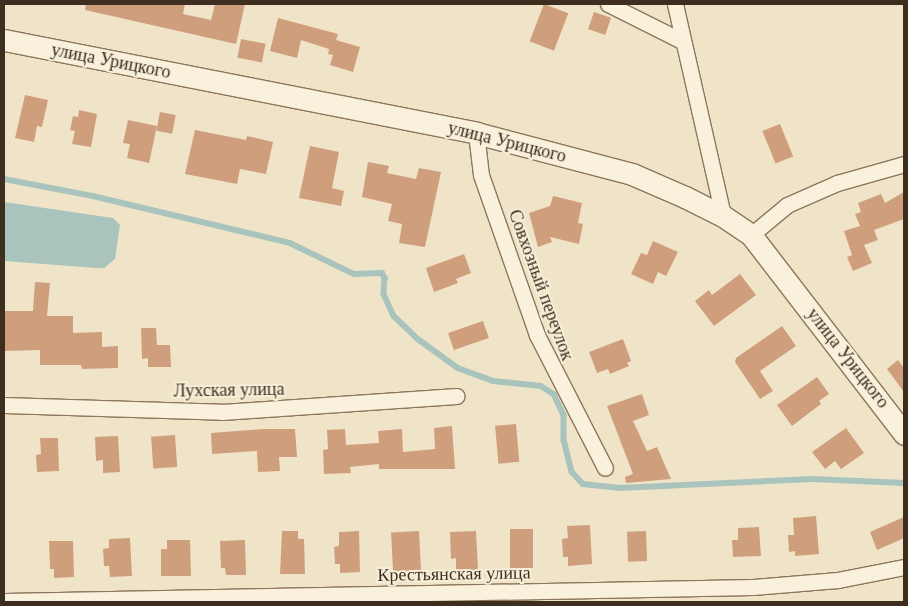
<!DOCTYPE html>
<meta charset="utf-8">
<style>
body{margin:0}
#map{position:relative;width:908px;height:606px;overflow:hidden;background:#f0e4c8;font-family:"Times New Roman",serif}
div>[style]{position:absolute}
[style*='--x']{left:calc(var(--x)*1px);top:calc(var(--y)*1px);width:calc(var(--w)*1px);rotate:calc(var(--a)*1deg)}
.water>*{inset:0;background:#a9c4bc}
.stream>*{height:5.5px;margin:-2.75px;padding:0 2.75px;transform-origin:2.75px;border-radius:2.75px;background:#a9c4bc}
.building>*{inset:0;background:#cf9f7d;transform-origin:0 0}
.roads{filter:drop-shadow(1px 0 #8d765c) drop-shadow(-1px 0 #8d765c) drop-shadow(0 1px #8d765c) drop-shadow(0 -1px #8d765c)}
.street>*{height:15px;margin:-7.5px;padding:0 7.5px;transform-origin:7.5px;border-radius:7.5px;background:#faf1dc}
.secondary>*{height:21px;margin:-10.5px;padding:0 10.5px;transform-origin:10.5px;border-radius:10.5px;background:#faf1dc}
span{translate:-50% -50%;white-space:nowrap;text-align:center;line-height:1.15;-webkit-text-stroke:4px #f7eed8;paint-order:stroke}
.street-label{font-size:18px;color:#3d2e20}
.frame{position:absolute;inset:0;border:5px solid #3d2e20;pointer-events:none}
</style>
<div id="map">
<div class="water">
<div style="clip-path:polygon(4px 202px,113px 218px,120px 225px,115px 259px,104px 268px,96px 268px,4px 261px)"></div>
</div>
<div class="stream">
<div style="--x:4;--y:179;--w:91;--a:10.8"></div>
<div style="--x:93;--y:196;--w:203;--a:13.4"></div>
<div style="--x:290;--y:243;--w:71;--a:25.8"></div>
<div style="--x:354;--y:274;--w:28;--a:-2"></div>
<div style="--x:382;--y:273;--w:6;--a:59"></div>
<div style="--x:385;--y:278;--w:16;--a:94"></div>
<div style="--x:384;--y:294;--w:24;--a:66"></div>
<div style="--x:394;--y:316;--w:33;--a:44"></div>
<div style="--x:418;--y:339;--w:49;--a:35.9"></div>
<div style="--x:458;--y:368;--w:37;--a:20"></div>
<div style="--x:493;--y:381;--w:48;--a:5.9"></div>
<div style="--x:541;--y:386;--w:15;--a:32"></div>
<div style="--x:554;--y:394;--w:23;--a:65"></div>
<div style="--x:564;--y:415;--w:25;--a:90"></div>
<div style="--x:564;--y:440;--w:33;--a:76"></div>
<div style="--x:572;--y:472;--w:16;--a:47"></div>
<div style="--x:583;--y:484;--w:37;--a:6"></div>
<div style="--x:620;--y:488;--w:192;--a:-2.7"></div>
<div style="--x:812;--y:479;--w:92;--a:2.5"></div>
</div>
<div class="building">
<div style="clip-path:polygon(86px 4px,185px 4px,183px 14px,211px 20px,215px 4px,245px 4px,236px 44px,85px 10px)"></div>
<div style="left:544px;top:4px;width:26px;height:40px;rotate:21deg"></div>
<div style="left:594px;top:12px;width:18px;height:18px;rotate:19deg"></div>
<div style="clip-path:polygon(278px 18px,338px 34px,336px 40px,360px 47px,353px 72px,330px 65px,333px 55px,328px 54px,329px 49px,301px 40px,297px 58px,270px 51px)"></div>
<div style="left:241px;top:39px;width:25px;height:19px;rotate:11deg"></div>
<div style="clip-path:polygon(25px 95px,48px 100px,42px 127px,37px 126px,34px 142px,15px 138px)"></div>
<div style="clip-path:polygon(79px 110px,97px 114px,91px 147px,72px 144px,75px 131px,70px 130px,73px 116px,78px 117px)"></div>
<div style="left:160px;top:112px;width:16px;height:19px;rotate:11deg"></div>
<div style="clip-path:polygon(128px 120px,157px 126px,149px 163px,127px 158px,130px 144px,123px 143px)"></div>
<div style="left:780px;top:124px;width:35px;height:19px;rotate:68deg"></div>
<div style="clip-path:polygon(195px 130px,246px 140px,247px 136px,273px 142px,266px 174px,240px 169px,237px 184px,185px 174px)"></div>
<div style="clip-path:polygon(310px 146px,339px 152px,332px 188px,344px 191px,341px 206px,299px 198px)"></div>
<div style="clip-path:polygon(368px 162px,389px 166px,387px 173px,416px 179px,419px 168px,441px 172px,425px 247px,399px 243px,402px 224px,388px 221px,392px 204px,362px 197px)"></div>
<div style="clip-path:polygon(904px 192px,904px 219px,874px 230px,878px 240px,864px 245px,872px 263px,853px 271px,847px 257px,852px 255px,844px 231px,860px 226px,855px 214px,861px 212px,858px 203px,881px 194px,885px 203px)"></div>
<div style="clip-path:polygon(553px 196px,582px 203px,578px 223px,583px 224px,579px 244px,550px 237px,552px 242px,538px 247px,529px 213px,550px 206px)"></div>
<div style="clip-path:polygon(653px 241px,678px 252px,666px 276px,658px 272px,653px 284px,631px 274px,641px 253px,647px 255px)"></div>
<div style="clip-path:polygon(464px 254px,471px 273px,456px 279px,458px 283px,434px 292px,426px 268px)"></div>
<div style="clip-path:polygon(740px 274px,756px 295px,714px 326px,695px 301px,709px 290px,712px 295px)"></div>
<div style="clip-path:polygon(35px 282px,50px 283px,47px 316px,73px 316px,73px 333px,102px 332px,102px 347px,118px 346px,118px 368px,82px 369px,81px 365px,40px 365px,40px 350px,4px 351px,4px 311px,33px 311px)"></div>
<div style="left:483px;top:321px;width:18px;height:37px;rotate:71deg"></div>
<div style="clip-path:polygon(782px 326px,796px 346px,760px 371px,773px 391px,760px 399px,735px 362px,736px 358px)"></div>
<div style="clip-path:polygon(141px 328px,156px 328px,157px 345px,170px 345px,171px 367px,148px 367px,148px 358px,142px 359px)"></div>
<div style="clip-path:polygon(623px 339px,631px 361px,627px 363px,629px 366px,610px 374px,608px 369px,597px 373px,589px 352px)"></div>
<div style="clip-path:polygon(898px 360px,904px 368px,904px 392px,887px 369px)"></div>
<div style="clip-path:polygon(817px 377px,829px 394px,819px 401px,821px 404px,792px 426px,777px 405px)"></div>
<div style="clip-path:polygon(642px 394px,649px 415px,633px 421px,647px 451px,657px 447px,671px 479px,626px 483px,625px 477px,633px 474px,607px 406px)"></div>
<div style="left:516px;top:424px;width:38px;height:21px;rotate:85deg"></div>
<div style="clip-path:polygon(452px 426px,455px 469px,379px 469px,379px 464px,350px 467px,351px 473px,324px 474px,323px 450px,328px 449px,327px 430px,345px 429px,346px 445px,379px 443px,378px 431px,402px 429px,403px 452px,435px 449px,434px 428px)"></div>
<div style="clip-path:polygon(846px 428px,864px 453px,841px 469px,835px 461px,825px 469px,812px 452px)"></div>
<div style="clip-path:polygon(263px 429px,295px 429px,297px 457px,279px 457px,280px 471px,258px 472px,257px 451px,212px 454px,211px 433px)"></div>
<div style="left:175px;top:435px;width:32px;height:24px;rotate:86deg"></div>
<div style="clip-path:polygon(118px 436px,120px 472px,103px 473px,103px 460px,96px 461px,95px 437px)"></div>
<div style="clip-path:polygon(40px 438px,58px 438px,59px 471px,37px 472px,36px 455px,41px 454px)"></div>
<div style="clip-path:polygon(816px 516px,819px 554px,795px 556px,795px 551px,789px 552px,788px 535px,794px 535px,793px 518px)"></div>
<div style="clip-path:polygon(904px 517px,904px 538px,877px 550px,870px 532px)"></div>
<div style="clip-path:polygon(590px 525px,592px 564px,568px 566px,568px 557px,563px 557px,562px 539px,568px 538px,567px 526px)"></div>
<div style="clip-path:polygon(759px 527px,761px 556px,733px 557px,732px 540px,738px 540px,738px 528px)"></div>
<div style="left:510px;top:529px;width:23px;height:39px"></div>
<div style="clip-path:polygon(282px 531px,298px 531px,298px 539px,304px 539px,305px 574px,280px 574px)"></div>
<div style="clip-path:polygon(359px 531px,360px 572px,340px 573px,340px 564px,335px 564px,334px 547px,339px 546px,339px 532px)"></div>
<div style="left:419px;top:531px;width:39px;height:28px;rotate:87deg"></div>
<div style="clip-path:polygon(476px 531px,478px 570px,456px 571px,456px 558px,451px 559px,450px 532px)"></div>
<div style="left:646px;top:531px;width:30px;height:19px;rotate:88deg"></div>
<div style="clip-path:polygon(130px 538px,132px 576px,110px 577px,109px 566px,104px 566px,103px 549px,109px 548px,109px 539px)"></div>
<div style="clip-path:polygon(167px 540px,190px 540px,191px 576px,161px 576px,161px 549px,167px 549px)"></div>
<div style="clip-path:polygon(245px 540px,246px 575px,226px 575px,225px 568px,221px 568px,220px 541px)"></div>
<div style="clip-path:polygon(49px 541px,73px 541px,74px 577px,54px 578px,54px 569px,50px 569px)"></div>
</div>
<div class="roads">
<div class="street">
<div style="--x:608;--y:4;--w:83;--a:26.6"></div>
<div style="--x:675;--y:4;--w:217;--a:77.2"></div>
<div style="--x:476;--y:133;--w:42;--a:83.2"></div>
<div style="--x:481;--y:175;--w:170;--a:70.7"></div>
<div style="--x:537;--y:335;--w:149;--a:62.9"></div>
<div style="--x:751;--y:235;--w:47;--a:-39.8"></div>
<div style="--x:787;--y:205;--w:55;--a:-23.7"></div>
<div style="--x:837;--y:183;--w:70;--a:-15.8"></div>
<div style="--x:4;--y:405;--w:218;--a:1.8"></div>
<div style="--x:222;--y:412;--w:235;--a:-3.9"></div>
<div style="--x:4;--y:601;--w:749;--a:-1.07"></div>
<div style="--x:753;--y:587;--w:85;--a:-4.7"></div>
<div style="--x:838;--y:580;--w:67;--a:-11.1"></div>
</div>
<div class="secondary">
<div style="--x:4;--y:40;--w:481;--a:11.1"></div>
<div style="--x:476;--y:133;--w:161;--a:14.7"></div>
<div style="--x:632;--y:174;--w:58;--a:23.5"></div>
<div style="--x:685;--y:197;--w:42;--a:26.6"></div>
<div style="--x:723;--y:216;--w:34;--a:34"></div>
<div style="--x:751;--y:235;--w:251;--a:52.4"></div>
</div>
</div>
<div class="street-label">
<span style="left:111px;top:61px;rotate:11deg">улица Урицкого</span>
<span style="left:507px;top:142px;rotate:14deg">улица Урицкого</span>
<span style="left:541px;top:285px;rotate:70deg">Совхозный переулок</span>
<span style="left:848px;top:358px;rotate:52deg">улица Урицкого</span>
<span style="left:229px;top:390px;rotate:-1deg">Лухская улица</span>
<span style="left:454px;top:574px;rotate:-1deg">Крестьянская улица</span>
</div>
<div class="frame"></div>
</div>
